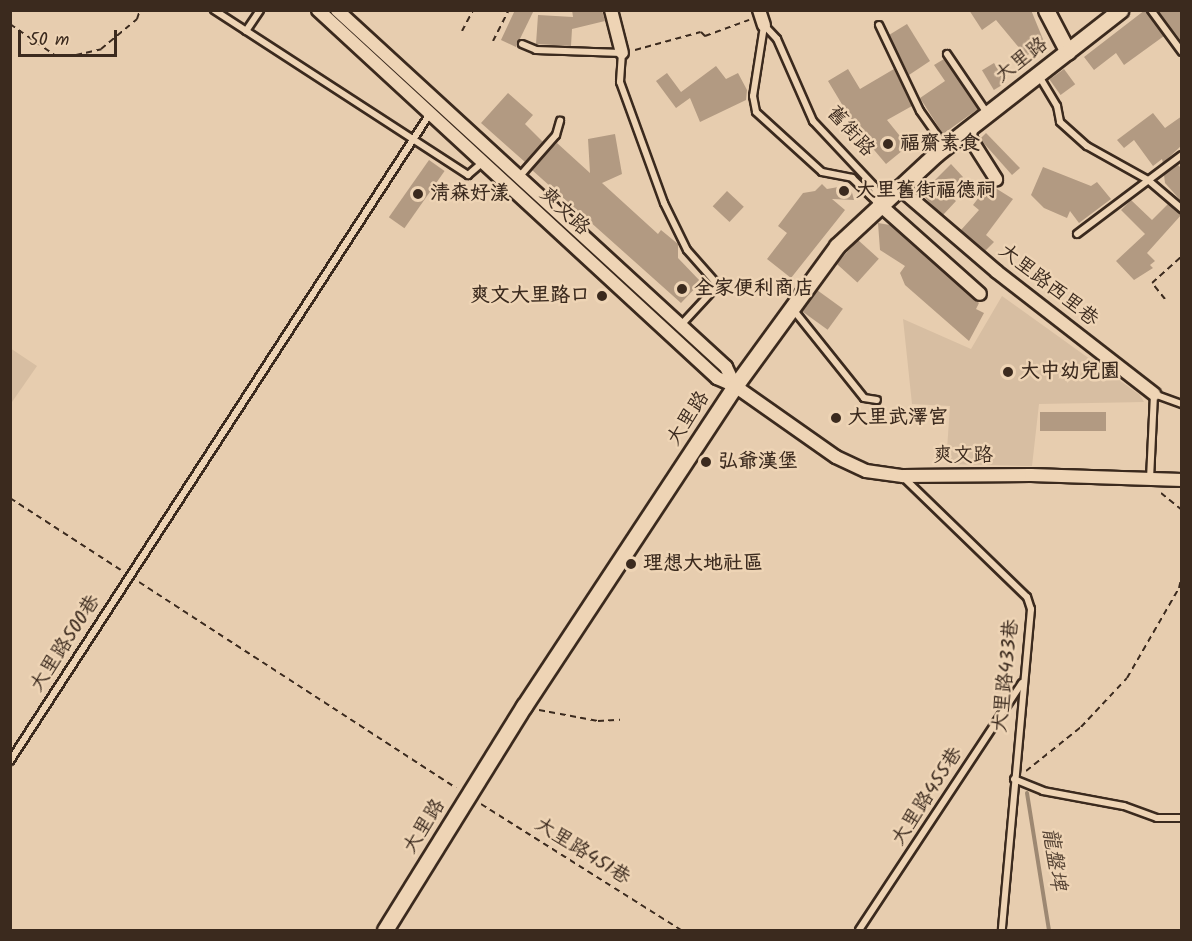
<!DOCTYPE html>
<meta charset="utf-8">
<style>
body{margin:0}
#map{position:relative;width:1192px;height:941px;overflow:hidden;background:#e7cdaf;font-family:Kalam,"LXGW WenKai TC",sans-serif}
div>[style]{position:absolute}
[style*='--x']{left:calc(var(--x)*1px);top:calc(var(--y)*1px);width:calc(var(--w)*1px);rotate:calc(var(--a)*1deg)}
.built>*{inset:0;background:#d7bea2}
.stream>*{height:4px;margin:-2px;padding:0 2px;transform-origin:2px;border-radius:2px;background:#9d8872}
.building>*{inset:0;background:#b29a82;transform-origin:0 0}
.path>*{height:2px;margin-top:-1px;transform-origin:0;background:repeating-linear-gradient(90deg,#3b2a1e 0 6px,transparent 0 10.5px)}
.roads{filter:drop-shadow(2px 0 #3b2a1e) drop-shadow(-2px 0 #3b2a1e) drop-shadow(0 2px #3b2a1e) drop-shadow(0 -2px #3b2a1e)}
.service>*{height:6px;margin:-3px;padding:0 3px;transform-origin:3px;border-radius:3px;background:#eed4b5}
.minor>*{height:12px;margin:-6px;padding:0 6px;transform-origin:6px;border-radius:6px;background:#eed4b5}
.tertiary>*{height:15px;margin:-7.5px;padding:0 7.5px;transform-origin:7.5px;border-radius:7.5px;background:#eed4b5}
.dots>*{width:16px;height:16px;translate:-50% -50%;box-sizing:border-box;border:3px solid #eed4b5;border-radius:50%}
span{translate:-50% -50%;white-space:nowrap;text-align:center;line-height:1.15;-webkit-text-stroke:5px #eed4b5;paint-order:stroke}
.street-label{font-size:20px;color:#3b2a1e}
.poi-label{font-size:20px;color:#3b2a1e;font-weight:700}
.left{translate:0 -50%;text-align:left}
.right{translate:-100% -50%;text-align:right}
.water-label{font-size:21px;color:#544233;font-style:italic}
.frame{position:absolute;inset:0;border:12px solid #3b2a1e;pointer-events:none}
.scale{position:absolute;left:18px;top:30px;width:99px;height:27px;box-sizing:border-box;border:3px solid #3b2a1e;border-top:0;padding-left:8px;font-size:18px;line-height:21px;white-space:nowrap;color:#3b2a1e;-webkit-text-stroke:4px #eed4b5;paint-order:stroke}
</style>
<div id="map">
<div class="built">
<div style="clip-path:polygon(1002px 296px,1140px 395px,1144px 402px,1039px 404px,1032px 466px,946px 464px,950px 406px,912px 404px,903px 319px,971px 349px)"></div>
<div style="clip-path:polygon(10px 348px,37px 366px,12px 402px,10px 401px)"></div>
</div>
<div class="stream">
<div style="--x:1027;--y:793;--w:139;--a:80.9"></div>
</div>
<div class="building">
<div style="clip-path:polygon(515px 10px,534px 10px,516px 47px,501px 40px)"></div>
<div style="clip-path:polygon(572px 10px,602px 10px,605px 21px,572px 29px,571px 46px,536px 44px,538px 15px,573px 17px)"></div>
<div style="clip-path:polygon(969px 10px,1031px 10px,1045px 44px,1026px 56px,996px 20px,982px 30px)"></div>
<div style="clip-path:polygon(1145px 10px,1164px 36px,1124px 65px,1116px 53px,1094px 70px,1084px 57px)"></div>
<div style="clip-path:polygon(1158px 10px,1182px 10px,1182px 42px)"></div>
<div style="clip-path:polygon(907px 24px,930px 61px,909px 75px,889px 35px)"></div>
<div style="clip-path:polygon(944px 59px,978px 109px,943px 134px,920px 98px,945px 81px,934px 65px)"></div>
<div style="left:994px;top:63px;width:23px;height:14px;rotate:59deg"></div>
<div style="clip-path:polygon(716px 66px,726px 79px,738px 73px,747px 90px,746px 100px,700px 122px,690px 98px,676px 108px,656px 81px,667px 73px,681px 92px)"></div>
<div style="clip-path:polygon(848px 69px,860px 89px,894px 69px,912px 106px,887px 120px,908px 146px,886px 164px,858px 131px,828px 81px)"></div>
<div style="left:1064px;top:69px;width:19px;height:18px;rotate:54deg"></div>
<div style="clip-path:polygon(508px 93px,533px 115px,525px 124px,543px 142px,525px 162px,481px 123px)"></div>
<div style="clip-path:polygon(1153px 113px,1165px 128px,1182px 116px,1182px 145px,1163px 163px,1162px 159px,1153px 166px,1134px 140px,1124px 148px,1117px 140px)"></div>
<div style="clip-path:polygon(986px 133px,1020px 168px,1012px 175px,980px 139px)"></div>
<div style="clip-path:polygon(615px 134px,622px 174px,602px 183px,658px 234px,661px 230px,678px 244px,678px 258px,701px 282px,681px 303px,532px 170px,557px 143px,590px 173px,588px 139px)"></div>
<div style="left:429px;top:160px;width:19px;height:70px;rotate:35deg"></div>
<div style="clip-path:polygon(951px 164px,963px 177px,946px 193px,956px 201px,943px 215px,921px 194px)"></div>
<div style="clip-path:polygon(1178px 165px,1182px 169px,1182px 202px,1165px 183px,1164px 175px)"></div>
<div style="clip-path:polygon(1043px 167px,1091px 186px,1097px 182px,1111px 199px,1079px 223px,1070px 211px,1067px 218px,1044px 208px,1031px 195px)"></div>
<div style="clip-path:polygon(822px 184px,827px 189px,850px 185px,854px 200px,832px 199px,845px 210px,791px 278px,767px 259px,787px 233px,778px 226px,803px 193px,815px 191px)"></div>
<div style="clip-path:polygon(989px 184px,1013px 199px,986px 235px,994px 242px,985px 251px,961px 230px,979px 210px,973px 205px)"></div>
<div style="left:727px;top:191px;width:23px;height:21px;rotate:43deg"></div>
<div style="clip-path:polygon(1131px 200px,1152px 220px,1168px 204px,1182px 214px,1147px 253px,1155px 261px,1150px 265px,1153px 268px,1134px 280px,1116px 261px,1145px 234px,1121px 210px)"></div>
<div style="clip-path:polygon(878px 223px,890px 225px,979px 303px,976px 309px,984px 313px,969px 341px,905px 285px,900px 273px,905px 266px,880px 250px)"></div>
<div style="left:858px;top:240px;width:28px;height:32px;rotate:42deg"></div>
<div style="left:817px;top:290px;width:32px;height:26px;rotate:36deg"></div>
<div style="left:1040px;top:412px;width:66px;height:19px"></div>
</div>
<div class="path">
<div style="--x:10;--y:24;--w:56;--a:34.8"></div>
<div style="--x:56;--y:56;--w:20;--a:-3"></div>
<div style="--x:76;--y:55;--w:26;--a:-13"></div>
<div style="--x:101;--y:49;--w:47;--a:-39.8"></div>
<div style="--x:137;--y:19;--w:9;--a:-72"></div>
<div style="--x:462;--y:31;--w:24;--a:-62"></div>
<div style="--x:493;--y:41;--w:35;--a:-63"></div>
<div style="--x:635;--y:50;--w:68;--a:-15.3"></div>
<div style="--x:701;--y:32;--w:6;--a:45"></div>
<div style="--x:705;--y:36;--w:47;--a:-20"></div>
<div style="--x:1165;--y:299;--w:21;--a:-129"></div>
<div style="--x:1152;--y:283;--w:40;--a:-42"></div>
<div style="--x:1161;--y:493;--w:27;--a:39"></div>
<div style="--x:10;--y:498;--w:132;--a:33"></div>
<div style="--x:139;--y:582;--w:378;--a:33"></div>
<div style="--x:539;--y:710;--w:60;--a:10.6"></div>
<div style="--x:598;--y:721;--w:22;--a:-3"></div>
<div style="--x:1026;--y:771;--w:70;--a:-38.7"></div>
<div style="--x:1081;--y:727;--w:67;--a:-46.8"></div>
<div style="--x:1127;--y:678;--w:104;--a:-60"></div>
<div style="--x:1179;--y:588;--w:13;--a:-77"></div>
<div style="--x:481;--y:804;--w:236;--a:32.2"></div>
</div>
<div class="roads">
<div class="service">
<div style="--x:214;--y:10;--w:303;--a:33"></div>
<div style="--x:468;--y:175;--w:18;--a:-41"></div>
<div style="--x:1151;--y:10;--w:52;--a:53.6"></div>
<div style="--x:764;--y:25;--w:19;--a:47"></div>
<div style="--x:777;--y:39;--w:90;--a:66.3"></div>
<div style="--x:813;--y:121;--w:89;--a:46.8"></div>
<div style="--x:874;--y:186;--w:17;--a:73"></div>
<div style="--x:879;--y:25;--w:95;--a:64.5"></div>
<div style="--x:920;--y:111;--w:42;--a:54.8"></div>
<div style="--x:764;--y:26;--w:71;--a:98.9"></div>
<div style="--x:753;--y:96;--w:16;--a:79"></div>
<div style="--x:756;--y:112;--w:89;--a:42.3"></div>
<div style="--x:822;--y:172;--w:31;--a:11"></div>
<div style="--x:852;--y:178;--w:37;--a:44"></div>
<div style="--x:246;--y:31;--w:25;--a:-56"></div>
<div style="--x:522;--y:44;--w:15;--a:23"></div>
<div style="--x:536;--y:50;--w:86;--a:2"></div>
<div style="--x:622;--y:53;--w:29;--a:94"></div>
<div style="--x:620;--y:82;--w:129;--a:70"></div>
<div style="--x:664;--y:203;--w:52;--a:63.9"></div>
<div style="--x:687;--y:250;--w:47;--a:48.5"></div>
<div style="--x:718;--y:285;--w:56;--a:132.8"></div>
<div style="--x:947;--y:54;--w:71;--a:55.9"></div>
<div style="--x:1039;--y:76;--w:35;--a:59"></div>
<div style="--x:1057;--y:106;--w:16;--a:79"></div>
<div style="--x:1060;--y:122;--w:36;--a:42"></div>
<div style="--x:1087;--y:146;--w:70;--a:29.1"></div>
<div style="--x:1148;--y:180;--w:45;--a:40.5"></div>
<div style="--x:519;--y:177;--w:56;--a:-48.6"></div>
<div style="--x:556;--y:135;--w:15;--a:-74"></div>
<div style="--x:1077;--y:234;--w:131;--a:-37"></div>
<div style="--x:792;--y:308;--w:115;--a:51.3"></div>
<div style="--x:864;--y:398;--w:13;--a:9"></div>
<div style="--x:904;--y:478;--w:171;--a:44.1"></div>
<div style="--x:1027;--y:597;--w:13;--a:72"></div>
<div style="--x:1031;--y:609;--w:322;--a:95.2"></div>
<div style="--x:1150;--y:479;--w:85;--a:-87.3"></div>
<div style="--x:1154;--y:394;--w:30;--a:20"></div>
<div style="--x:10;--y:761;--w:774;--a:-57.03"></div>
<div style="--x:1014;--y:779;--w:31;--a:22"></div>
<div style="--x:1043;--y:791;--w:82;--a:10.5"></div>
<div style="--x:1124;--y:806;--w:35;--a:20"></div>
<div style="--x:1157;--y:818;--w:25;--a:0"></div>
<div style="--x:859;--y:930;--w:296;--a:-56.6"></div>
</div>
<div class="minor">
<div style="--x:318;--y:10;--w:543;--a:42.69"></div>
<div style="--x:717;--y:378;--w:20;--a:24"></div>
<div style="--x:735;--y:386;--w:123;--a:35.1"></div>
<div style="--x:836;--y:457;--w:33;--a:25"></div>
<div style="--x:866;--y:471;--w:37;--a:8"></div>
<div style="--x:903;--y:476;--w:128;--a:-0.4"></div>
<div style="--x:1031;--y:475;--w:151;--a:1.9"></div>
<div style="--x:337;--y:10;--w:528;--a:42.54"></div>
<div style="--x:726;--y:367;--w:21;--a:65"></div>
<div style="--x:611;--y:10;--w:44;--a:75.7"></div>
<div style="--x:759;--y:10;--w:16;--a:72"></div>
<div style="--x:971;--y:127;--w:11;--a:95"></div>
<div style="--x:970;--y:138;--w:49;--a:57.6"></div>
<div style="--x:898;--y:187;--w:130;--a:40.6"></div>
<div style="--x:997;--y:272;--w:199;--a:37.8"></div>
<div style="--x:879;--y:204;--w:135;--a:41.7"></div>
</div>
<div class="tertiary">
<div style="--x:1046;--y:10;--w:47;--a:62.4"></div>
<div style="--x:385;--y:930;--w:264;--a:-58.2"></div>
<div style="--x:524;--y:706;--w:383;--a:-56.6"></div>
<div style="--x:735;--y:386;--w:173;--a:-53.9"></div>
<div style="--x:837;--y:246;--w:135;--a:-42.9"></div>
<div style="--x:936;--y:154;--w:234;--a:-38"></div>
</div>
</div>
<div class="dots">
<div style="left:888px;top:144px;background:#3b2a1e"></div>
<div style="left:844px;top:191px;background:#3b2a1e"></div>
<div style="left:418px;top:194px;background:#3b2a1e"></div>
<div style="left:682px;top:289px;background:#3b2a1e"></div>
<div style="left:602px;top:296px;background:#3b2a1e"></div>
<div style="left:1008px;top:372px;background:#3b2a1e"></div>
<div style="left:836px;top:418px;background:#3b2a1e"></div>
<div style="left:706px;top:462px;background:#3b2a1e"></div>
<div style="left:631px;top:564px;background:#3b2a1e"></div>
</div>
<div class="street-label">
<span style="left:1022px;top:61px;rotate:-38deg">大里路</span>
<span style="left:850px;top:132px;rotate:48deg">舊街路</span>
<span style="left:564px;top:212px;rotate:43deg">爽文路</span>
<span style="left:1048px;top:286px;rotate:38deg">大里路西里巷</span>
<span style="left:689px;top:419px;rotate:-57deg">大里路</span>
<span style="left:963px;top:456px">爽文路</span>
<span style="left:66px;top:644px;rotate:-57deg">大里路500巷</span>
<span style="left:1007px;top:676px;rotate:-84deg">大里路433巷</span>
<span style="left:928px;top:797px;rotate:-57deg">大里路455巷</span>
<span style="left:425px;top:827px;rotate:-58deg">大里路</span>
<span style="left:582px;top:852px;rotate:32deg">大里路451巷</span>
</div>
<div class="poi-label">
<span class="left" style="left:900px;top:144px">福齋素食</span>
<span class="left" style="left:856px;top:191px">大里舊街福德祠</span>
<span class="left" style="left:430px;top:194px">清森好漾</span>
<span class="left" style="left:694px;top:289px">全家便利商店</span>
<span class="right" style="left:590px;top:296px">爽文大里路口</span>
<span class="left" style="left:1020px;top:372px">大中幼兒園</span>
<span class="left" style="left:848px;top:418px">大里武澤宮</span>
<span class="left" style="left:718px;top:462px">弘爺漢堡</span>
<span class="left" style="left:643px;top:564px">理想大地社區</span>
</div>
<div class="water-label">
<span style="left:1053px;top:859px;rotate:81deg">龍盤埤</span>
</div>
<div class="frame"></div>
<div class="scale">50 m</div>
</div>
